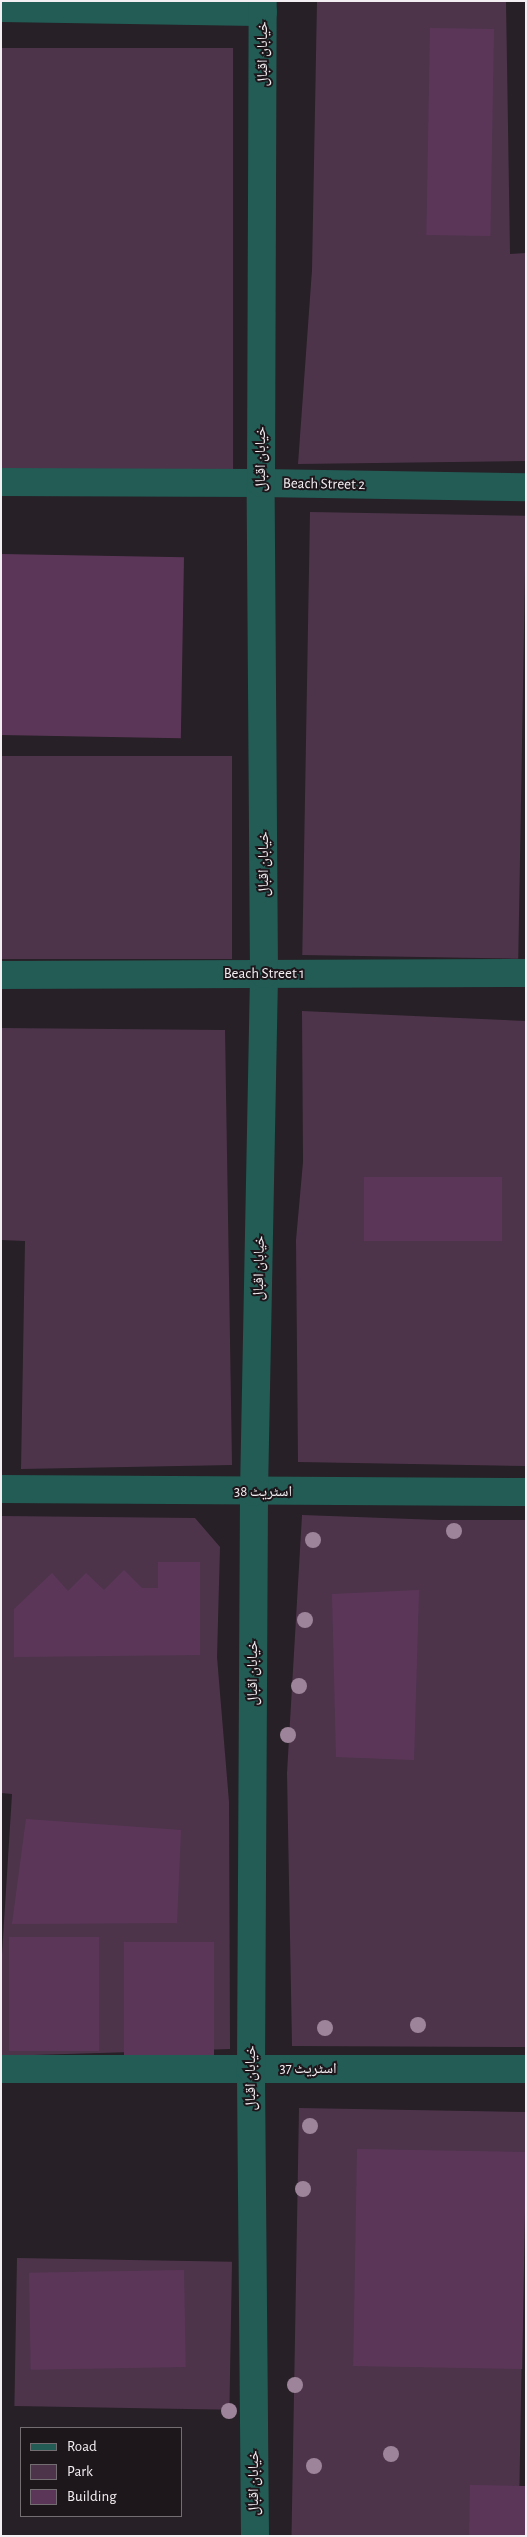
<!DOCTYPE html>
<meta charset="utf-8">
<style>
body{margin:0}
#map{position:relative;width:527px;height:2537px;overflow:hidden;background:#272026;font-family:"Alegreya Sans","Noto Naskh Arabic",sans-serif}
div>[style]{position:absolute}
[style*='--x']{left:calc(var(--x)*1px);top:calc(var(--y)*1px);width:calc(var(--w)*1px);rotate:calc(var(--a)*1deg)}
.green>*{inset:0;background:#4d344b;transform-origin:0 0}
.building>*{inset:0;background:#5c3659;transform-origin:0 0}
.minor>*{height:28px;margin:-14px;padding:0 14px;transform-origin:14px;border-radius:14px;background:#225c55}
.tertiary>*{height:28px;margin:-14px;padding:0 14px;transform-origin:14px;border-radius:14px;background:#225c55}
.trees>*{width:16px;height:16px;margin:-8px;border-radius:50%;background:#9d849a}
span{translate:-50% -50%;white-space:nowrap;text-align:center;line-height:1.15;-webkit-text-stroke:4px #1d171c;paint-order:stroke}
.street-label{font-size:15px;color:#f3eef2}
.frame{position:absolute;inset:0;border:2px solid #f3eef2;pointer-events:none}
.legend{position:absolute;left:20px;top:2427px;width:162px;height:90px;box-sizing:border-box;background:#1d171c;border:1px solid #736d72;margin:0;padding:6px 9px;list-style:none;font-size:15px;color:#f3eef2}
.legend li{display:flex;align-items:center;gap:10px;height:25px}
.legend b{width:25px;border:1px solid #736d72}
</style>
<div id="map">
<div class="green">
<div style="clip-path:polygon(317px 1px,506px 1px,510px 254px,526px 253px,526px 461px,298px 464px,312px 270px)"></div>
<div style="left:1px;top:48px;width:232px;height:422px"></div>
<div style="left:310px;top:512px;width:216px;height:443px;rotate:1deg"></div>
<div style="left:1px;top:756px;width:231px;height:203px"></div>
<div style="clip-path:polygon(302px 1011px,526px 1021px,526px 1466px,298px 1462px,296px 1240px,303px 1162px)"></div>
<div style="clip-path:polygon(1px 1028px,225px 1030px,232px 1465px,21px 1469px,25px 1241px,1px 1240px)"></div>
<div style="clip-path:polygon(302px 1515px,439px 1520px,526px 1520px,526px 2047px,292px 2046px,287px 1773px)"></div>
<div style="clip-path:polygon(1px 1516px,195px 1518px,220px 1547px,217px 1657px,229px 1802px,230px 2049px,1px 2056px,1px 1970px,12px 1794px,1px 1793px)"></div>
<div style="left:299px;top:2108px;width:227px;height:428px;rotate:1deg"></div>
<div style="left:17px;top:2258px;width:215px;height:148px;rotate:1deg"></div>
</div>
<div class="building">
<div style="left:430px;top:28px;width:64px;height:207px;rotate:1deg"></div>
<div style="left:1px;top:554px;width:183px;height:181px;rotate:1deg"></div>
<div style="left:364px;top:1177px;width:138px;height:64px"></div>
<div style="clip-path:polygon(158px 1562px,200px 1562px,200px 1655px,14px 1657px,14px 1609px,52px 1573px,68px 1591px,86px 1573px,104px 1590px,124px 1570px,142px 1588px,158px 1588px)"></div>
<div style="clip-path:polygon(419px 1590px,414px 1760px,336px 1757px,332px 1594px)"></div>
<div style="clip-path:polygon(26px 1819px,181px 1830px,177px 1923px,12px 1924px)"></div>
<div style="left:99px;top:1937px;width:114px;height:90px;rotate:90deg"></div>
<div style="left:214px;top:1942px;width:114px;height:90px;rotate:90deg"></div>
<div style="left:357px;top:2149px;width:169px;height:217px;rotate:1deg"></div>
<div style="left:184px;top:2270px;width:97px;height:155px;rotate:89deg"></div>
<div style="left:470px;top:2485px;width:56px;height:51px;rotate:1deg"></div>
</div>
<div class="minor">
<div style="--x:1;--y:8;--w:262;--a:0.9"></div>
<div style="--x:1;--y:482;--w:260;--a:0.2"></div>
<div style="--x:261;--y:483;--w:265;--a:0.9"></div>
<div style="--x:1;--y:975;--w:525;--a:-0.22"></div>
<div style="--x:1;--y:1489;--w:525;--a:0.33"></div>
<div style="--x:1;--y:2069;--w:525;--a:0"></div>
</div>
<div class="tertiary">
<div style="--x:255;--y:2536;--w:467;--a:-90.5"></div>
<div style="--x:251;--y:2069;--w:577;--a:-89.7"></div>
<div style="--x:254;--y:1492;--w:518;--a:-88.89"></div>
<div style="--x:264;--y:974;--w:491;--a:-90.4"></div>
<div style="--x:261;--y:483;--w:482;--a:-89.8"></div>
</div>
<div class="trees">
<div style="left:454px;top:1531px"></div>
<div style="left:313px;top:1540px"></div>
<div style="left:305px;top:1620px"></div>
<div style="left:299px;top:1686px"></div>
<div style="left:288px;top:1735px"></div>
<div style="left:418px;top:2025px"></div>
<div style="left:325px;top:2028px"></div>
<div style="left:310px;top:2126px"></div>
<div style="left:303px;top:2189px"></div>
<div style="left:295px;top:2385px"></div>
<div style="left:229px;top:2411px"></div>
<div style="left:391px;top:2454px"></div>
<div style="left:314px;top:2466px"></div>
</div>
<div class="street-label">
<span style="left:263px;top:54px;rotate:-90deg">خیابان اقبال</span>
<span style="left:261px;top:459px;rotate:-90deg">خیابان اقبال</span>
<span style="left:324px;top:484px;rotate:1deg">Beach Street 2</span>
<span style="left:264px;top:864px;rotate:-90deg">خیابان اقبال</span>
<span style="left:264px;top:974px">Beach Street 1</span>
<span style="left:259px;top:1268px;rotate:-89deg">خیابان اقبال</span>
<span style="left:263px;top:1492px">اسٹریٹ 38</span>
<span style="left:253px;top:1673px;rotate:-90deg">خیابان اقبال</span>
<span style="left:308px;top:2069px">اسٹریٹ 37</span>
<span style="left:251px;top:2078px;rotate:-90deg">خیابان اقبال</span>
<span style="left:254px;top:2483px;rotate:-90deg">خیابان اقبال</span>
</div>
<div class="frame"></div>
<ul class="legend">
<li><b style="height:6px;background:#225c55"></b>Road</li>
<li><b style="height:14px;background:#4d344b"></b>Park</li>
<li><b style="height:14px;background:#5c3659"></b>Building</li>
</ul>
</div>
